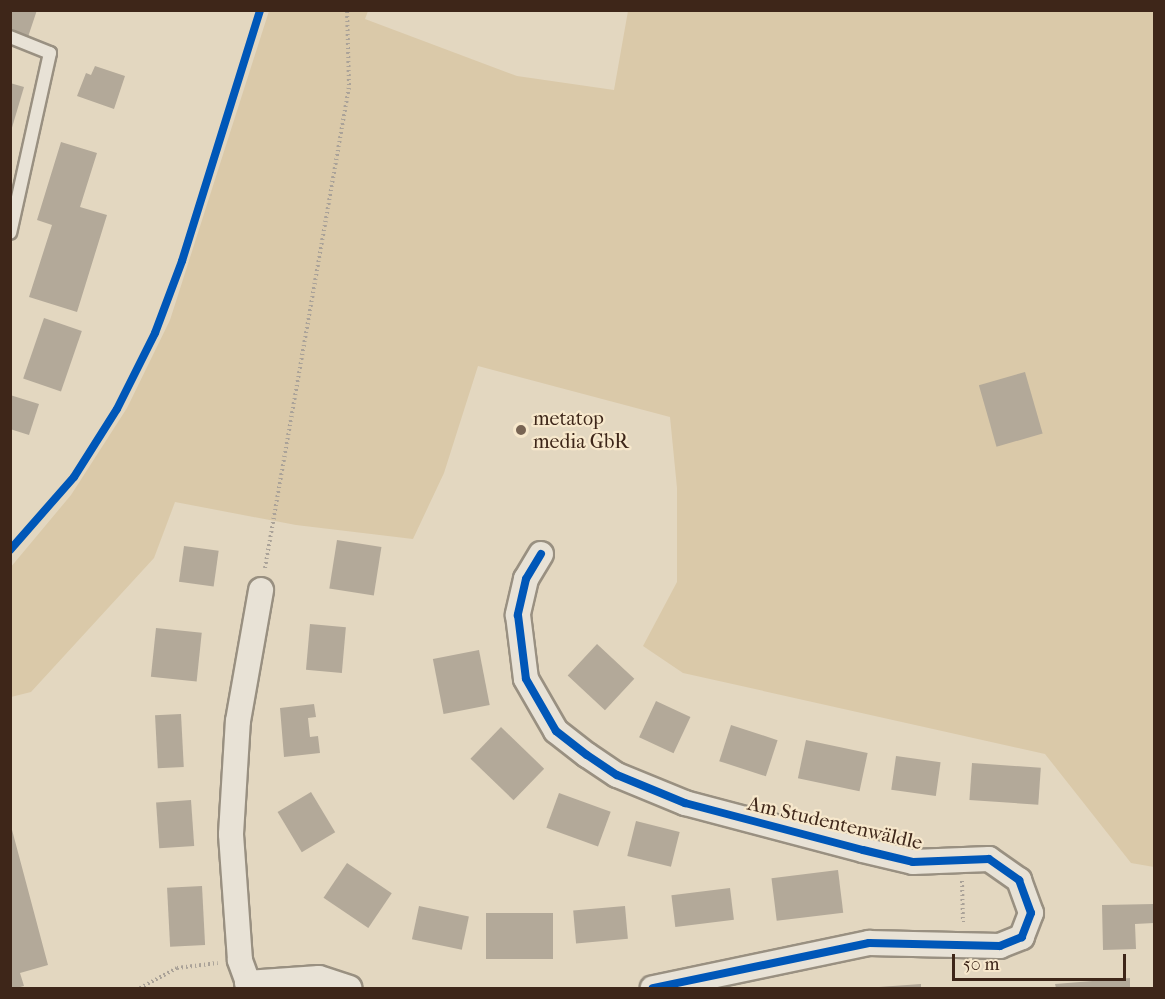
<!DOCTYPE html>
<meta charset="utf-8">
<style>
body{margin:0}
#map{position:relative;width:1165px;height:999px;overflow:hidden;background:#e3d7c0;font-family:"IM FELL French Canon",serif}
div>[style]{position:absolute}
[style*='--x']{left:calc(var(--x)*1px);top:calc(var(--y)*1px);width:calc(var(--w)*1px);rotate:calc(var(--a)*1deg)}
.green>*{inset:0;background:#dac9a9}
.building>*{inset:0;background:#b3a999;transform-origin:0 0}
.path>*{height:4px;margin-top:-2px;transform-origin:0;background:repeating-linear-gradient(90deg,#aaa298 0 1.5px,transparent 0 4.5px)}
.roads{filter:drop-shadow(2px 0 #999081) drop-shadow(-2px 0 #999081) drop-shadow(0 2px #999081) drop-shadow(0 -2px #999081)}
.lane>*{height:12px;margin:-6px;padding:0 6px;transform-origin:6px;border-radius:6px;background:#e8e2d6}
.street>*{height:24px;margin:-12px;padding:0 12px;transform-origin:12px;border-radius:12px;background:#e8e2d6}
.cycleway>*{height:8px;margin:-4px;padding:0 4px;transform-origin:4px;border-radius:4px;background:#0057b8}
.dots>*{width:16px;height:16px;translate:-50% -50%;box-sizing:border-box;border:3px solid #f7e8cc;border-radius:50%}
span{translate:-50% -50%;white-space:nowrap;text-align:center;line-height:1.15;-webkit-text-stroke:4.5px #f7e8cc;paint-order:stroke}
.poi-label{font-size:20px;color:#3e2619}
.left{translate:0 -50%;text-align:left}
.street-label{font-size:20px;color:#3e2619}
.frame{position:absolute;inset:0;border:12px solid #3e2619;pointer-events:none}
.scale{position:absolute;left:952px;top:954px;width:174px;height:27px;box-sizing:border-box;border:3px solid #3e2619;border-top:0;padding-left:8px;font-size:18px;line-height:21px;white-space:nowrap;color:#3e2619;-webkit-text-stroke:4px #f7e8cc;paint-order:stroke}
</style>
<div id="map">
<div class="green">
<div style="clip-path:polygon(269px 11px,368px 11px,365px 19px,517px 76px,614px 90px,628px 11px,1154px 11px,1154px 867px,1131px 863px,1045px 754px,683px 673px,643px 646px,677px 582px,677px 488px,670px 417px,478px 366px,444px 473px,413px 539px,296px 525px,175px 502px,154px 558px,31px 692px,11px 697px,10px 568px,71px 495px,127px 408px,170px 320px)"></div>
</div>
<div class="building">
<div style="clip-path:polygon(10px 10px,37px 10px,28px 37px,10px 31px)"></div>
<div style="clip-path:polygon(95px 66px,125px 76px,114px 109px,77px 96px,86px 73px,91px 75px)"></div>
<div style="clip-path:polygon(10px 83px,24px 87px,11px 131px,10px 131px)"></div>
<div style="clip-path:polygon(61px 142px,97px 153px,80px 207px,107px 215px,77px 312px,29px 297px,52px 225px,37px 220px)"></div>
<div style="left:44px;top:318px;width:40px;height:64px;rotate:19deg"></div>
<div style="left:1025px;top:372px;width:64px;height:48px;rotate:74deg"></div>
<div style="clip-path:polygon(10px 395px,39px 404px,29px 435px,10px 429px)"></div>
<div style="left:337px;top:540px;width:45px;height:49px;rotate:9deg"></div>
<div style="left:184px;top:546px;width:35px;height:36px;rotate:8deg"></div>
<div style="left:310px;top:624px;width:36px;height:46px;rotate:5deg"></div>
<div style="left:156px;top:628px;width:46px;height:49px;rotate:6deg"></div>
<div style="left:597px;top:644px;width:51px;height:43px;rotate:43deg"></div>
<div style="left:479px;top:650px;width:56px;height:47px;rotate:79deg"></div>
<div style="left:656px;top:701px;width:38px;height:40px;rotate:25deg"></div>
<div style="clip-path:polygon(314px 704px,316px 717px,308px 718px,310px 737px,318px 736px,320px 753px,284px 757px,280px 708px)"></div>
<div style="left:181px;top:714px;width:53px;height:26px;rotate:87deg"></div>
<div style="left:731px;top:725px;width:49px;height:38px;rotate:18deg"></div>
<div style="left:501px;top:727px;width:60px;height:44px;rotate:44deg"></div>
<div style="left:806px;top:740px;width:63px;height:39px;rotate:12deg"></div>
<div style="left:896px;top:756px;width:45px;height:34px;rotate:8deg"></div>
<div style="left:972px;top:763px;width:69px;height:37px;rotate:4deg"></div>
<div style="left:311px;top:792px;width:47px;height:39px;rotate:59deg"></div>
<div style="left:559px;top:793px;width:55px;height:37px;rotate:20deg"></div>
<div style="left:191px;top:800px;width:46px;height:35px;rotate:86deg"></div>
<div style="left:636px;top:821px;width:45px;height:36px;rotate:14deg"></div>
<div style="clip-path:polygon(11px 826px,48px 965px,20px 973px,24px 986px,16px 988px,10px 988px)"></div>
<div style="left:347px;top:863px;width:54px;height:42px;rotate:34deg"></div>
<div style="left:838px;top:870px;width:43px;height:67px;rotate:83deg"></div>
<div style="left:202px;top:886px;width:59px;height:35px;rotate:87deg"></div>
<div style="left:730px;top:888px;width:32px;height:59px;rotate:83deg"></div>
<div style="clip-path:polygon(1154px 904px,1154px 923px,1135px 924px,1136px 949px,1103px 950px,1102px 905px)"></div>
<div style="left:419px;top:906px;width:51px;height:34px;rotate:12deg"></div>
<div style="left:625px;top:906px;width:33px;height:52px;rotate:85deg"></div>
<div style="left:553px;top:913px;width:46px;height:67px;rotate:90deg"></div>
<div style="clip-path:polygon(1130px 978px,1130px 988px,1056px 988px,1055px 984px)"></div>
<div style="clip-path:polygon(921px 984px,921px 988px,880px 988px,879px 987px)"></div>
</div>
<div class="path">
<div style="--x:265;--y:568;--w:490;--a:-80.1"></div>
<div style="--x:349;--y:85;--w:75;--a:-91.5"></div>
<div style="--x:962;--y:881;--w:41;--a:88.6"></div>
<div style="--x:140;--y:988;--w:42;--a:-28.4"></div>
<div style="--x:177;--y:968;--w:41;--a:-7"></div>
</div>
<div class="roads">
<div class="lane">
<div style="--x:10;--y:37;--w:43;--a:21.8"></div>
<div style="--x:50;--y:53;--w:184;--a:102.5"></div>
</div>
<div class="street">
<div style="--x:541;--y:554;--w:29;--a:121"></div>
<div style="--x:526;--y:579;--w:37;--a:103"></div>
<div style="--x:518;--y:615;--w:64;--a:82.9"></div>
<div style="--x:526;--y:679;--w:60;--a:60"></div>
<div style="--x:556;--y:731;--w:39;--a:38"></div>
<div style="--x:587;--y:755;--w:36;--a:34"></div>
<div style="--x:617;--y:775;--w:74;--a:22.4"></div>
<div style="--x:685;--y:803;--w:184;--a:14.8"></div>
<div style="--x:863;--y:850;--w:51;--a:13.5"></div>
<div style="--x:913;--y:862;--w:76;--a:-2.3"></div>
<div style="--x:989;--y:859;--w:37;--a:35"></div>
<div style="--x:1019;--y:880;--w:35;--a:70"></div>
<div style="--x:1031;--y:913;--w:26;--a:111"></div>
<div style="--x:1022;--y:937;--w:24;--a:158"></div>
<div style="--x:1000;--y:946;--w:131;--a:-178.7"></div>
<div style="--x:869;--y:943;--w:221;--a:168.2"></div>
<div style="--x:247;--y:983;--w:72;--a:-4"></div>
<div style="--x:319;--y:978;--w:32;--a:18"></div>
<div style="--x:250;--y:988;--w:30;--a:-110"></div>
<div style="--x:240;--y:960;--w:126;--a:-94.1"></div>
<div style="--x:231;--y:834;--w:113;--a:-86.5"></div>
<div style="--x:238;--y:721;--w:133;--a:-80"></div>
</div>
</div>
<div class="cycleway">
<div style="--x:10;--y:550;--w:97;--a:-48.8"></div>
<div style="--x:74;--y:477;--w:80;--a:-57.7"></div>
<div style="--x:117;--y:409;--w:85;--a:-63.4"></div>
<div style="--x:155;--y:333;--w:77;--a:-69.4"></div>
<div style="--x:182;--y:261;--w:263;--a:-72.7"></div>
<div style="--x:541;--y:554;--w:29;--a:121"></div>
<div style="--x:526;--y:579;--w:37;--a:103"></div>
<div style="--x:518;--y:615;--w:64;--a:82.9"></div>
<div style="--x:526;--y:679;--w:60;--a:60"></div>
<div style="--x:556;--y:731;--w:39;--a:38"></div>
<div style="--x:587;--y:755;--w:36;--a:34"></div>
<div style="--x:617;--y:775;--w:74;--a:22.4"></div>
<div style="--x:685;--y:803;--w:184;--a:14.8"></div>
<div style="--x:863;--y:850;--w:51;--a:13.5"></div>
<div style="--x:913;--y:862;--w:76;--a:-2.3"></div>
<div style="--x:989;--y:859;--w:37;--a:35"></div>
<div style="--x:1019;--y:880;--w:35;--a:70"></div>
<div style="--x:1031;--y:913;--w:26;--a:111"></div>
<div style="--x:1022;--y:937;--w:24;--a:158"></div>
<div style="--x:1000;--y:946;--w:131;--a:-178.7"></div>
<div style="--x:869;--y:943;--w:221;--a:168.2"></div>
</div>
<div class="dots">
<div style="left:521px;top:430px;background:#786453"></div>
</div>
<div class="poi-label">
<span class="left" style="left:533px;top:430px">metatop<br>media GbR</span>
</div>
<div class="street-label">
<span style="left:835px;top:823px;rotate:13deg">Am Studentenwäldle</span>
</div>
<div class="frame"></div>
<div class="scale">50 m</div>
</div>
